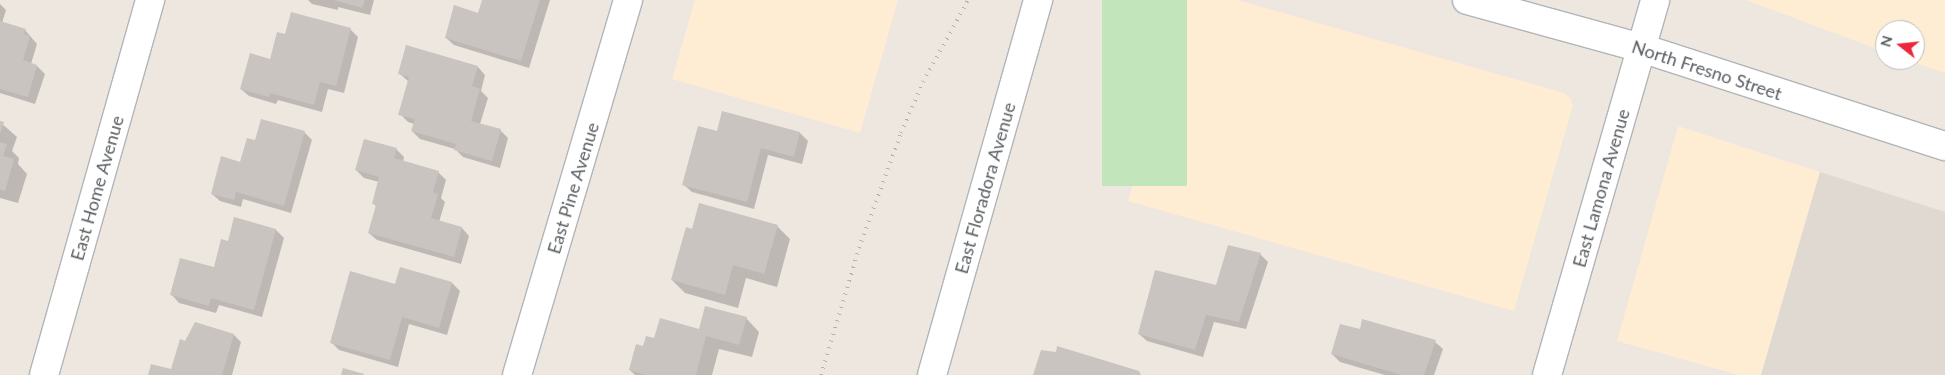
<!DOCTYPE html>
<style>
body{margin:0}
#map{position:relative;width:1945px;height:375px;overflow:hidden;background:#ede7e0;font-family:Lato,sans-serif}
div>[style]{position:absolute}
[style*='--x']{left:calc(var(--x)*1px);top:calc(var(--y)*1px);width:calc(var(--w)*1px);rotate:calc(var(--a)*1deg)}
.commercial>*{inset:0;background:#feecd3}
.education>*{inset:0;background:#dfd9d1}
.green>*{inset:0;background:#c3e5bb;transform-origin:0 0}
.shadow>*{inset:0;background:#0003}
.building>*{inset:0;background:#c9c4bf}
.roads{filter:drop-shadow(1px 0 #b1b5b8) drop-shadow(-1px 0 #b1b5b8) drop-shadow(0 1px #b1b5b8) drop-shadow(0 -1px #b1b5b8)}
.minor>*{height:28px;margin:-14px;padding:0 14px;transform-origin:14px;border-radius:14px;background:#fff}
.secondary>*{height:28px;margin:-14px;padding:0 14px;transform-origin:14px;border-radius:14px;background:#fff}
.rail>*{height:4px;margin-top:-2px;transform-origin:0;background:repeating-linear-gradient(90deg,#b0b1b2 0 1px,transparent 0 7px)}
span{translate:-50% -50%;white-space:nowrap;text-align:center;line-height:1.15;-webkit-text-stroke:4px #fff;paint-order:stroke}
.street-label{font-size:18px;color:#595e62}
.north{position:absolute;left:1875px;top:20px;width:50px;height:50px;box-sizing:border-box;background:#fff;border:1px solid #bdbfc0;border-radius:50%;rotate:286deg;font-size:14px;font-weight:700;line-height:20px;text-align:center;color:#595e62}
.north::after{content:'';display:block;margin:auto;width:18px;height:22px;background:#ec263d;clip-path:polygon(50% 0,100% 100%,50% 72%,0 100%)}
</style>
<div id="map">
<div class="commercial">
<div style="clip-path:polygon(695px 0,898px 0,860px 133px,672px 79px)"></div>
<div style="clip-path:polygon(1187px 0,1238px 0,1564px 93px,1570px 98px,1573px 105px,1514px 311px,1128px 201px)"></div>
<div style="clip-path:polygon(1746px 0,1945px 0,1945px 73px,1906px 60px,1915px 60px,1915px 30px,1885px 30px,1885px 52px)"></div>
<div style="clip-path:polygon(1678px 126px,1820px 172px,1761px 375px,1739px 375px,1617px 341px)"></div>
</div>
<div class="education">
<div style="clip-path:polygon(1820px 172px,1945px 212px,1945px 375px,1761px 375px)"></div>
</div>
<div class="green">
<div style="left:1102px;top:0;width:85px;height:186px"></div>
</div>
<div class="shadow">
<div style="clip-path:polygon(308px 0,374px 0,370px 15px,338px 7px,338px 10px,312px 4px)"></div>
<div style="clip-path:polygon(483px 0,550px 0,529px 68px,454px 45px,446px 38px,479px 14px)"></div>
<div style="clip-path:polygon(0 4px,6px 10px,2px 23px,25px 30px,37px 44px,31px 64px,37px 66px,45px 74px,35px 104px,0 93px)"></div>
<div style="clip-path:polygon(292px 14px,351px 30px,358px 37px,344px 93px,328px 89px,322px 112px,278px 100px,276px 104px,249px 96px,241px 89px,271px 60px,286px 35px)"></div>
<div style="clip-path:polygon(478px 67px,485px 75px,481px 91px,488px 98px,480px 124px,500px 130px,508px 138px,500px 168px,463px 157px,455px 149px,420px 139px,412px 131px,414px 124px,408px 122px,400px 114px,409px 82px,399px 73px)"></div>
<div style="clip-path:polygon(0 122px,17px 137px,12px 151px,19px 158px,18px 164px,27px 174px,18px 203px,0 198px)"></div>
<div style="clip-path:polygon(304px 132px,312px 140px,291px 213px,243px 199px,241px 207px,220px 201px,212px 194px,241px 163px,256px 142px)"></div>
<div style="clip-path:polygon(718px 133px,800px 133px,808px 141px,802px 164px,768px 155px,754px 209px,692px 192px,684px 185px)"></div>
<div style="clip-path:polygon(396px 149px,404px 157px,403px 162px,438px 172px,446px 180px,441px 198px,445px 202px,439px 222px,462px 228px,469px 236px,461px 264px,377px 240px,369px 233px,377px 207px,373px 203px,379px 182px,364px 178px,356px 170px)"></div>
<div style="clip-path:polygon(235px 219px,276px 230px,284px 238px,262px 317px,219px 305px,216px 313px,179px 303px,172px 295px,215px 268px,229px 243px)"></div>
<div style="clip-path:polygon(777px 226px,790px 239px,777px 287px,746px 278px,738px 308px,685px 293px,672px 280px,693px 230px)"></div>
<div style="clip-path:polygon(1260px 254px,1268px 262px,1246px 329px,1214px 322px,1203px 357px,1147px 341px,1139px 334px,1217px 287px)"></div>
<div style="clip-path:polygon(401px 269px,452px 283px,460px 291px,447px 335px,409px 324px,398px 367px,339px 350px,331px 342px,396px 286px)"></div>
<div style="clip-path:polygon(746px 318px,759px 332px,752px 357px,719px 349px,712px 375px,635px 375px,630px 370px,644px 348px,655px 339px)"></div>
<div style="clip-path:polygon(1360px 330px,1435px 342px,1443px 349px,1434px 375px,1385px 375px,1340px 362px,1332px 354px)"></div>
<div style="clip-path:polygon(234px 335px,241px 342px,232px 375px,149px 375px,172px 371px,185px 342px)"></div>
</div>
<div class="building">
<div style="clip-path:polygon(334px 0,365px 0,362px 8px)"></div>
<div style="clip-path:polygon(482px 0,540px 0,521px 61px,445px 38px,454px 5px,478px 13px)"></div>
<div style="clip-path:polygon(291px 12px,351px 28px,336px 86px,320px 82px,314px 105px,270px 93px,269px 97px,240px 89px,250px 53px,270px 59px,277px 32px,285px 34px)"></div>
<div style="clip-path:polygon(0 21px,26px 29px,24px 34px,30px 36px,23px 60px,37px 65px,28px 97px,0 89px)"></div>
<div style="clip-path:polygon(406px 45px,478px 66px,472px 86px,480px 89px,471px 121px,501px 129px,492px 161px,454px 150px,456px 144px,411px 131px,415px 119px,398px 115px,409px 77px,398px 74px)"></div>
<div style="clip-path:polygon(722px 111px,800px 132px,794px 157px,761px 148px,747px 202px,682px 185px,698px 126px,717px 131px)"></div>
<div style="clip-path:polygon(261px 119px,305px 131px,284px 206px,236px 192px,234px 200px,211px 194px,221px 156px,240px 162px,247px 138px,255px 140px)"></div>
<div style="clip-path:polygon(0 121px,4px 122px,0 134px)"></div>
<div style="clip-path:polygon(364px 139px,397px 148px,394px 158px,439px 171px,433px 192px,438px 194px,431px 218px,462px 227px,454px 257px,368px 233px,376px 205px,372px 204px,379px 177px,355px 170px)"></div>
<div style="clip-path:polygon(0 142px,7px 144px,3px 156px,14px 159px,5px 191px,0 189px)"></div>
<div style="clip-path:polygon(699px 203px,778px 225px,764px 274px,733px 265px,725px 295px,671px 280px,686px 227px,692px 229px)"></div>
<div style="clip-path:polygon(234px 217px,276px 229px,254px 310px,211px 298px,209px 306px,170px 295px,180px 258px,214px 267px,221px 239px,228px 241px)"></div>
<div style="clip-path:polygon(1228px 245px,1261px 253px,1239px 322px,1206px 315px,1195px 350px,1138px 334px,1155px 270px,1216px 285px)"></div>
<div style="clip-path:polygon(400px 267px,452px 282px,439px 328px,402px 317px,390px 360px,330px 343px,350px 271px,395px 284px)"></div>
<div style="clip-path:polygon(705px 306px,747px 317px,739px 345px,706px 336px,696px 375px,645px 375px,629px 370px,636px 344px,643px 346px,646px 336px,654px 338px,660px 318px,699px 329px)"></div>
<div style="clip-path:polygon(1362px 319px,1436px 340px,1424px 375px,1401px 375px,1331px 354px,1340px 324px,1360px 329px)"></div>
<div style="clip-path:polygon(195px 322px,234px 334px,222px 375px,148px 375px,151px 364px,171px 369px,180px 339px,185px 341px)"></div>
<div style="clip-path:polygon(1057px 346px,1139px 371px,1141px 375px,1033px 375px,1041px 350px,1056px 352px)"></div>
<div style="clip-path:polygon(343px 368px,364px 374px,364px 375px,341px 375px)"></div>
</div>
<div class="roads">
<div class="minor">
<div style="--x:44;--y:375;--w:390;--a:-74.2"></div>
<div style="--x:517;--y:375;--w:391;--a:-73.5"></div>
<div style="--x:932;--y:375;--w:390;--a:-74.2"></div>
<div style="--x:1547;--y:375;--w:390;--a:-73.9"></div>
</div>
<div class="secondary">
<div style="--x:1467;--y:0;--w:180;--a:15.4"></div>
<div style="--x:1641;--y:48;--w:319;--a:17.9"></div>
</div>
</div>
<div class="rail">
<div style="--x:821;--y:375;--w:133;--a:-73.3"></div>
<div style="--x:859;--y:248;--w:122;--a:-69.9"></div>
<div style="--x:901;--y:133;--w:56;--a:-66.7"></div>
<div style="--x:923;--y:82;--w:94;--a:-61.2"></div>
</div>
<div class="street-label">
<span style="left:1707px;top:70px;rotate:18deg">North Fresno Street</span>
<span style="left:97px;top:188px;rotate:-74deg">East Home Avenue</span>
<span style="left:573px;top:188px;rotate:-73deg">East Pine Avenue</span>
<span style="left:985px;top:188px;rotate:-74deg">East Floradora Avenue</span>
<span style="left:1601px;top:188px;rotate:-74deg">East Lamona Avenue</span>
</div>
<div class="north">N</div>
</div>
